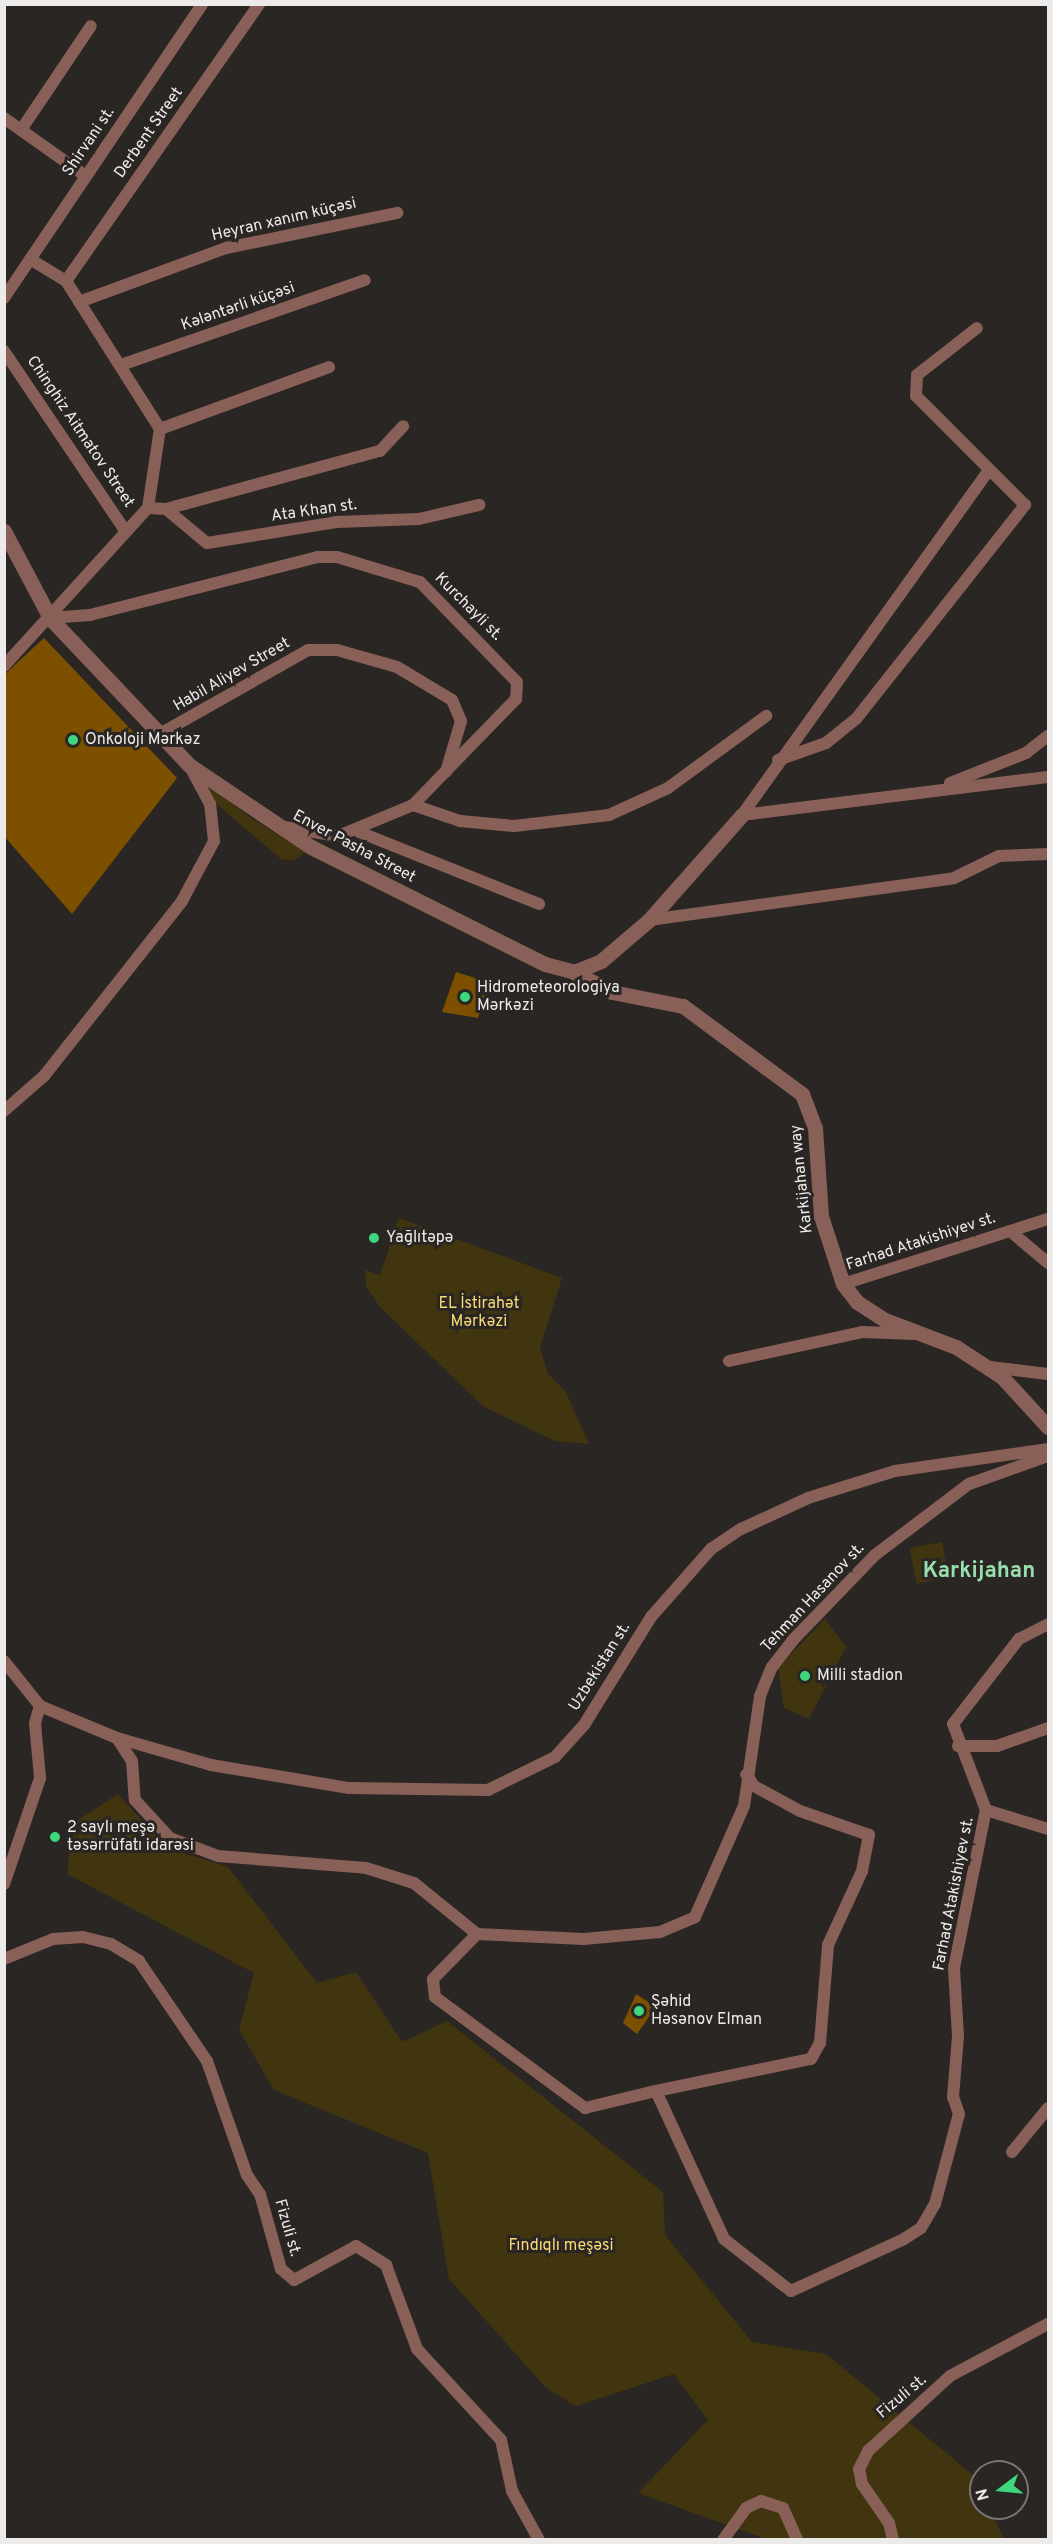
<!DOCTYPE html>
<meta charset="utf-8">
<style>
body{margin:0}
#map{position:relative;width:1053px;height:2544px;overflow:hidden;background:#2a2624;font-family:Overpass,sans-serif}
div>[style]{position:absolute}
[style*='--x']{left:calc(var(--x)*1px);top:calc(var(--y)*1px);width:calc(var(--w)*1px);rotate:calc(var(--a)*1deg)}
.green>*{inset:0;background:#40350f;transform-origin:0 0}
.building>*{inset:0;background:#7d5000}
.minor>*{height:12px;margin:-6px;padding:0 6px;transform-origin:6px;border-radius:6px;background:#896057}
.tertiary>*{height:15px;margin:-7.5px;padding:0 7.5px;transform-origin:7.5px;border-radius:7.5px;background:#896057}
.dots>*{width:16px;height:16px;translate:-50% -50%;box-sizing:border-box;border:3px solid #2a2624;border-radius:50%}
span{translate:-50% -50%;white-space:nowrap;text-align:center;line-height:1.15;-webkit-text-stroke:6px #2a2624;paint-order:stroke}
.street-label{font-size:16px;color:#edebe9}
.poi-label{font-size:16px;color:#edebe9}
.left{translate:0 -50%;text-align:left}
.park-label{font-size:16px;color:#f9da76}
.district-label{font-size:22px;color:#97deac;font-weight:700}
.frame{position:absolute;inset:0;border:6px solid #edebe9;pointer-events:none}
.north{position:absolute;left:969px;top:2460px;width:60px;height:60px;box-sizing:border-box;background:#2a2624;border:2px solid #787573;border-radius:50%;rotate:254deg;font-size:16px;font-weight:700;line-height:24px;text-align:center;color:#edebe9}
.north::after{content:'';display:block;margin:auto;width:21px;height:27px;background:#3ed77d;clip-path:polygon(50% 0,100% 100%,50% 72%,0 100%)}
</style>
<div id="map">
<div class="green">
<div style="clip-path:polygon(201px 779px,248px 816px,306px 852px,293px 861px,281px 859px,213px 801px)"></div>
<div style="clip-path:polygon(399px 1218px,562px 1278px,540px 1347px,548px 1374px,566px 1392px,589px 1444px,555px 1441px,484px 1407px,379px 1306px,366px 1286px,365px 1270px,380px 1275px)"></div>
<div style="left:942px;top:1542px;width:36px;height:33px;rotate:79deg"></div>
<div style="clip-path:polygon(825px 1619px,846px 1647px,809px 1719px,784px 1708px,778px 1667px)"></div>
<div style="clip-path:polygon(118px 1794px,167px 1848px,228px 1867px,317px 1983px,356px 1972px,402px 2042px,447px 2021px,663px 2192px,665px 2235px,752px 2342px,826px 2354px,973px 2475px,981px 2508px,989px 2508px,1004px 2539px,766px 2539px,638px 2493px,708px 2420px,674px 2374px,576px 2406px,546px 2388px,449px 2279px,428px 2153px,274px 2090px,239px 2030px,254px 1973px,67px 1874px,72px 1824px)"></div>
</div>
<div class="building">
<div style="clip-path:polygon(44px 638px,177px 778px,72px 914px,4px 836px,4px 675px)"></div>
<div style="clip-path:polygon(456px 972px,488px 982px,478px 1018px,442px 1012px)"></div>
<div style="clip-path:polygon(636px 1994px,656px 2007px,637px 2034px,623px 2023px)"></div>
</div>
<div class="minor">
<div style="--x:4;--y:118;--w:100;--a:35.3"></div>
<div style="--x:21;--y:130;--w:125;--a:-56.1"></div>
<div style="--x:66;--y:281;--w:338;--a:-55.1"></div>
<div style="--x:4;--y:298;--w:354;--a:-56"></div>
<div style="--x:79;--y:302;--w:157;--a:-20.2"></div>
<div style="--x:226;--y:248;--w:175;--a:-11.6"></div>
<div style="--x:4;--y:351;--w:218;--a:56"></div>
<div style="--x:121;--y:365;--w:258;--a:-19.2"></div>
<div style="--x:160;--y:429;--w:180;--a:-20.1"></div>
<div style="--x:148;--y:508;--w:18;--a:3"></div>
<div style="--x:166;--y:509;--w:222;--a:-15.2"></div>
<div style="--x:380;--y:451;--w:34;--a:-47"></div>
<div style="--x:166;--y:509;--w:53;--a:39.7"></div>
<div style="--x:207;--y:543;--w:131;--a:-9.2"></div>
<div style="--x:336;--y:522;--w:83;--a:-2.1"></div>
<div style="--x:419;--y:519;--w:62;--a:-13.1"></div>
<div style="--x:50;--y:618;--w:40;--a:-4.3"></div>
<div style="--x:90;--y:615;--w:234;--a:-14.3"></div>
<div style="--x:317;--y:557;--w:20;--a:0"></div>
<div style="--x:337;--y:557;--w:87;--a:16.8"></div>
<div style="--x:420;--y:582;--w:139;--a:45.9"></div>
<div style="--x:517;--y:682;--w:17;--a:93"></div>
<div style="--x:516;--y:699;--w:148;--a:134.2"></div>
<div style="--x:413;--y:805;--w:81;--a:157.5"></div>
<div style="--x:338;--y:836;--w:54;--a:-170.4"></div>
<div style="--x:4;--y:666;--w:214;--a:-47.7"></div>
<div style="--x:148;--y:508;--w:80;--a:-81.4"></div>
<div style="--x:160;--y:429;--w:175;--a:-122.4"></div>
<div style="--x:66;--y:281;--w:42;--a:-148.6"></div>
<div style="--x:158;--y:735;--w:172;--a:-29.5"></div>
<div style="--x:308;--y:650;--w:29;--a:0"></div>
<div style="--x:337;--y:650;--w:62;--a:15.8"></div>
<div style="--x:397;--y:667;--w:64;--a:31"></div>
<div style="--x:452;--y:700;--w:23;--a:67"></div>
<div style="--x:461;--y:721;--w:53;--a:106.4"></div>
<div style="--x:778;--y:760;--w:51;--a:-19.5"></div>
<div style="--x:826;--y:743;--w:38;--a:-39"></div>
<div style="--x:856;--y:719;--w:273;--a:-51.7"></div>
<div style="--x:1025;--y:505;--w:154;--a:-135"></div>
<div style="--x:916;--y:396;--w:21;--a:-87"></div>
<div style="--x:917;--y:375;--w:76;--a:-38.1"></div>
<div style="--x:950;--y:783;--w:82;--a:-21.5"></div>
<div style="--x:1026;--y:753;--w:28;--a:-38"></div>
<div style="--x:413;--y:805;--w:50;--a:18.8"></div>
<div style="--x:460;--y:821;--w:54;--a:5.3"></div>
<div style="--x:514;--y:826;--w:96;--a:-6.6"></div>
<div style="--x:609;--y:815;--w:65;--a:-24.6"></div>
<div style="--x:668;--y:788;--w:122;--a:-36.3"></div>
<div style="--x:742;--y:815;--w:422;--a:-54.4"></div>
<div style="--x:742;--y:815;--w:308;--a:-7.1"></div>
<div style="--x:359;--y:832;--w:194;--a:21.8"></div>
<div style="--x:649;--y:920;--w:308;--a:-7.8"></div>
<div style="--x:954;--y:878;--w:50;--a:-26.1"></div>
<div style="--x:999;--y:856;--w:49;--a:-2.3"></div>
<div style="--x:4;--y:1111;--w:53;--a:-41.2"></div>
<div style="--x:44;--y:1076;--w:223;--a:-51.7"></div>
<div style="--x:182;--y:901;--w:68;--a:-61.9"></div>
<div style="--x:214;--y:841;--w:37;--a:-96"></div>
<div style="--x:210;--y:804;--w:44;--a:-118.3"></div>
<div style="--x:1010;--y:1231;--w:50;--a:40.1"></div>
<div style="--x:843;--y:1284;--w:215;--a:-17.6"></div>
<div style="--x:729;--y:1361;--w:136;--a:-12.3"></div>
<div style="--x:862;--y:1332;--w:53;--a:2.2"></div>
<div style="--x:990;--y:1367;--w:58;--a:6.9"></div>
<div style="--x:4;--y:1661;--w:58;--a:51.3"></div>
<div style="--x:40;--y:1706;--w:83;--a:22.6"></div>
<div style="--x:117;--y:1738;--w:98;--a:16"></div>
<div style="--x:211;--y:1765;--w:140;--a:9.5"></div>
<div style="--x:349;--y:1788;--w:139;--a:0.8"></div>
<div style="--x:488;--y:1790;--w:75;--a:-26.2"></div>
<div style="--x:555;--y:1757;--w:43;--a:-47.8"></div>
<div style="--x:584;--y:1725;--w:127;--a:-58.2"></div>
<div style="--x:651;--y:1617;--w:91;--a:-48.6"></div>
<div style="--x:711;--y:1549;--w:36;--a:-34"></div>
<div style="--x:741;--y:1529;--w:74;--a:-24.8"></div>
<div style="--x:808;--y:1498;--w:91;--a:-17.2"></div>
<div style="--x:895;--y:1471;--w:155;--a:-8.2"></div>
<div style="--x:117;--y:1738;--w:27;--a:57"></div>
<div style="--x:132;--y:1761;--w:39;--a:86"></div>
<div style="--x:135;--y:1800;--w:52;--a:47.4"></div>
<div style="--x:170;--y:1838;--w:51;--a:20.6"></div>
<div style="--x:218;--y:1856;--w:148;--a:4.6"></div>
<div style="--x:366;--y:1868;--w:50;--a:17.4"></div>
<div style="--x:414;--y:1883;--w:81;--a:39"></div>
<div style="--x:958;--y:1746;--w:39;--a:0"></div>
<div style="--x:997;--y:1746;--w:54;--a:-19.4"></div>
<div style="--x:986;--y:1810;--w:65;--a:17"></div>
<div style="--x:4;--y:1884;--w:112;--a:-71.2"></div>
<div style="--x:40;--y:1778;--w:55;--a:-95.2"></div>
<div style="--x:35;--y:1723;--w:18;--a:-74"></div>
<div style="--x:477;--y:1934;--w:63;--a:134.4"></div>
<div style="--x:433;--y:1979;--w:18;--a:84"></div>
<div style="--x:435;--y:1997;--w:187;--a:36.5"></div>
<div style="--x:585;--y:2108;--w:73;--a:-13.5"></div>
<div style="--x:656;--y:2091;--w:163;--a:65.3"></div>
<div style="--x:724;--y:2239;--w:70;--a:38"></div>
<div style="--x:779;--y:2282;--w:15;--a:37"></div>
<div style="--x:791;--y:2291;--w:124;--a:-24.7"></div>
<div style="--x:904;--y:2239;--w:20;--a:-33"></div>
<div style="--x:921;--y:2228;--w:28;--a:-60"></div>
<div style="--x:935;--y:2204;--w:93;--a:-75.1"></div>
<div style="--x:959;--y:2114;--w:18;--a:-109"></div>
<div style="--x:953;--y:2097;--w:61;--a:-85.3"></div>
<div style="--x:958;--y:2036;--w:68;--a:-93.4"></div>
<div style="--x:954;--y:1968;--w:161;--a:-78.6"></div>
<div style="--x:986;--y:1810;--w:92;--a:-111"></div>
<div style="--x:953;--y:1724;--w:108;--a:-52.2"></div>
<div style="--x:1019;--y:1639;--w:33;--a:-27"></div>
<div style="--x:477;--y:1934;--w:107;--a:2.7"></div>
<div style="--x:584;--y:1939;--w:76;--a:-5.3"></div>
<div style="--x:660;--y:1932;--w:38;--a:-23"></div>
<div style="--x:695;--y:1917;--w:121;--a:-66.2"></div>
<div style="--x:744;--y:1806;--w:111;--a:-81.7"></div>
<div style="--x:760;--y:1696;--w:31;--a:-68"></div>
<div style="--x:772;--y:1667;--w:33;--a:-52"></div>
<div style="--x:792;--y:1641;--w:120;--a:-46"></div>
<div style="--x:875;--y:1555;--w:118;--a:-37.1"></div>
<div style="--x:969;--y:1484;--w:84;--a:-19.5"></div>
<div style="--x:4;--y:1959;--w:53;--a:-22.2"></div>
<div style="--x:53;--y:1939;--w:30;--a:-4"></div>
<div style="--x:83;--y:1937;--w:29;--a:14"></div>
<div style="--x:111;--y:1944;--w:33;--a:31"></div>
<div style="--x:139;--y:1961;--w:121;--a:55.8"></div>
<div style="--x:207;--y:2061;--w:121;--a:70.7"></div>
<div style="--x:247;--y:2175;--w:23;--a:56"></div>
<div style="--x:260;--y:2194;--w:78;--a:74.4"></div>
<div style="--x:281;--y:2269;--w:17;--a:40"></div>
<div style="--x:294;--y:2280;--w:71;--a:-28.7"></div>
<div style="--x:356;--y:2246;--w:36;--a:32"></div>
<div style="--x:386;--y:2265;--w:90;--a:69.7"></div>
<div style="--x:417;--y:2349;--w:124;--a:47.3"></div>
<div style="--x:501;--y:2440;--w:52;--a:77.8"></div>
<div style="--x:512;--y:2491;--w:56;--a:61.1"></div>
<div style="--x:656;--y:2091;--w:158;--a:-11.7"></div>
<div style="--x:811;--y:2059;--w:18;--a:-61"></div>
<div style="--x:820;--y:2043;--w:98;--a:-85.3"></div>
<div style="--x:828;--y:1945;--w:81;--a:-65.3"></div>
<div style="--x:862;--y:1871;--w:37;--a:-79"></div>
<div style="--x:869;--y:1835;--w:73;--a:-160.8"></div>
<div style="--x:800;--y:1811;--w:52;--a:-151.5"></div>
<div style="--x:754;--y:1786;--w:14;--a:-124"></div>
<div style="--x:1012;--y:2152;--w:57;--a:-50.7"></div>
<div style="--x:723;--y:2540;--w:39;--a:-54"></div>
<div style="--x:746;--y:2508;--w:17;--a:-25"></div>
<div style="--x:761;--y:2501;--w:23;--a:18"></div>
<div style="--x:783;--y:2508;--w:35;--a:66"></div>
<div style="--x:893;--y:2540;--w:17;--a:-103"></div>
<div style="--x:889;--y:2523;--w:47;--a:-124.7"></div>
<div style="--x:862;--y:2484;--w:15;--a:-101"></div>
<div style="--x:859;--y:2469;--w:20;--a:-63"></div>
<div style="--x:868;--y:2451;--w:111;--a:-42.4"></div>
<div style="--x:950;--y:2376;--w:111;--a:-28"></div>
</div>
<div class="tertiary">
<div style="--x:4;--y:531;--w:98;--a:62.1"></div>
<div style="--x:50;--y:618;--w:202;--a:46.6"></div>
<div style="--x:189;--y:765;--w:147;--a:33.9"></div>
<div style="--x:311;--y:847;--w:262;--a:26.6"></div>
<div style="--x:545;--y:964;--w:30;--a:15"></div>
<div style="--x:574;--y:972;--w:29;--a:-22"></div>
<div style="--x:601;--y:961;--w:63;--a:-40.5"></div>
<div style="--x:649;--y:920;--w:140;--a:-48.5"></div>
<div style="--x:574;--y:972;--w:43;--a:27.8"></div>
<div style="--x:612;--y:992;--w:72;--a:11.2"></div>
<div style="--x:683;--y:1006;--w:148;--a:36.5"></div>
<div style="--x:802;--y:1094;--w:36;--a:69"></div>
<div style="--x:815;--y:1128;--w:88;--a:86.1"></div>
<div style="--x:821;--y:1216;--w:71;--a:72.1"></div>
<div style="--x:843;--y:1284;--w:23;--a:52"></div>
<div style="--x:857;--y:1302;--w:33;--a:33"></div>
<div style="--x:885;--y:1320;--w:76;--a:20.8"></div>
<div style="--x:956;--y:1347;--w:55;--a:33.1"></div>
<div style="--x:1002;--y:1377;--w:68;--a:47.4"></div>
</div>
<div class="dots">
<div style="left:73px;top:740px;background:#3ed77d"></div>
<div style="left:465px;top:997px;background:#3ed77d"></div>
<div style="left:374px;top:1238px;background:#3ed77d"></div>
<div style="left:805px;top:1676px;background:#3ed77d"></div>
<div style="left:55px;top:1837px;background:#3ed77d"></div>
<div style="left:639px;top:2011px;background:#3ed77d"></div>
</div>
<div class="street-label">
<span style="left:149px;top:133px;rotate:-55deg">Derbent Street</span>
<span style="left:89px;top:142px;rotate:-56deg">Shirvani st.</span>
<span style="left:284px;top:220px;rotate:-13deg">Heyran xanım küçəsi</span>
<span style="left:238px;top:307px;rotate:-19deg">Kələntərli küçəsi</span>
<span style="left:80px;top:432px;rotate:56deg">Chinghiz Aitmatov Street</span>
<span style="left:314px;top:511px;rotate:-8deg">Ata Khan st.</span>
<span style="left:468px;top:607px;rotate:45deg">Kurchayli st.</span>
<span style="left:232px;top:675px;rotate:-30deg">Habil Aliyev Street</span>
<span style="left:354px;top:847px;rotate:28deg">Enver Pasha Street</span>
<span style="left:802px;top:1179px;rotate:-96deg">Karkijahan way</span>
<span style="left:921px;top:1242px;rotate:-18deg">Farhad Atakishiyev st.</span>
<span style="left:813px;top:1598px;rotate:-47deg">Tehman Hasanov st.</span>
<span style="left:600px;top:1667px;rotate:-58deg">Uzbekistan st.</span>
<span style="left:954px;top:1894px;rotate:-79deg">Farhad Atakishiyev st.</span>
<span style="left:287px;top:2228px;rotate:74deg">Fizuli st.</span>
<span style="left:902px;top:2397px;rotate:-40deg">Fizuli st.</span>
</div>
<div class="poi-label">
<span class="left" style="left:85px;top:740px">Onkoloji Mərkəz</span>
<span class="left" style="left:477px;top:997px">Hidrometeorologiya<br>Mərkəzi</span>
<span class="left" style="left:386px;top:1238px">Yağlıtəpə</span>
<span class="left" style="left:817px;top:1676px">Milli stadion</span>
<span class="left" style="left:67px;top:1837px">2 saylı meşə<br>təsərrüfatı idarəsi</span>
<span class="left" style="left:651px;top:2011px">Şəhid<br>Həsənov Elman</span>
</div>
<div class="park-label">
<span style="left:479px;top:1313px">EL İstirahət<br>Mərkəzi</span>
<span style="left:561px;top:2246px">Fındıqlı meşəsi</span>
</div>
<div class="district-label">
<span style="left:979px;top:1572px">Karkijahan</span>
</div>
<div class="frame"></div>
<div class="north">N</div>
</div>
